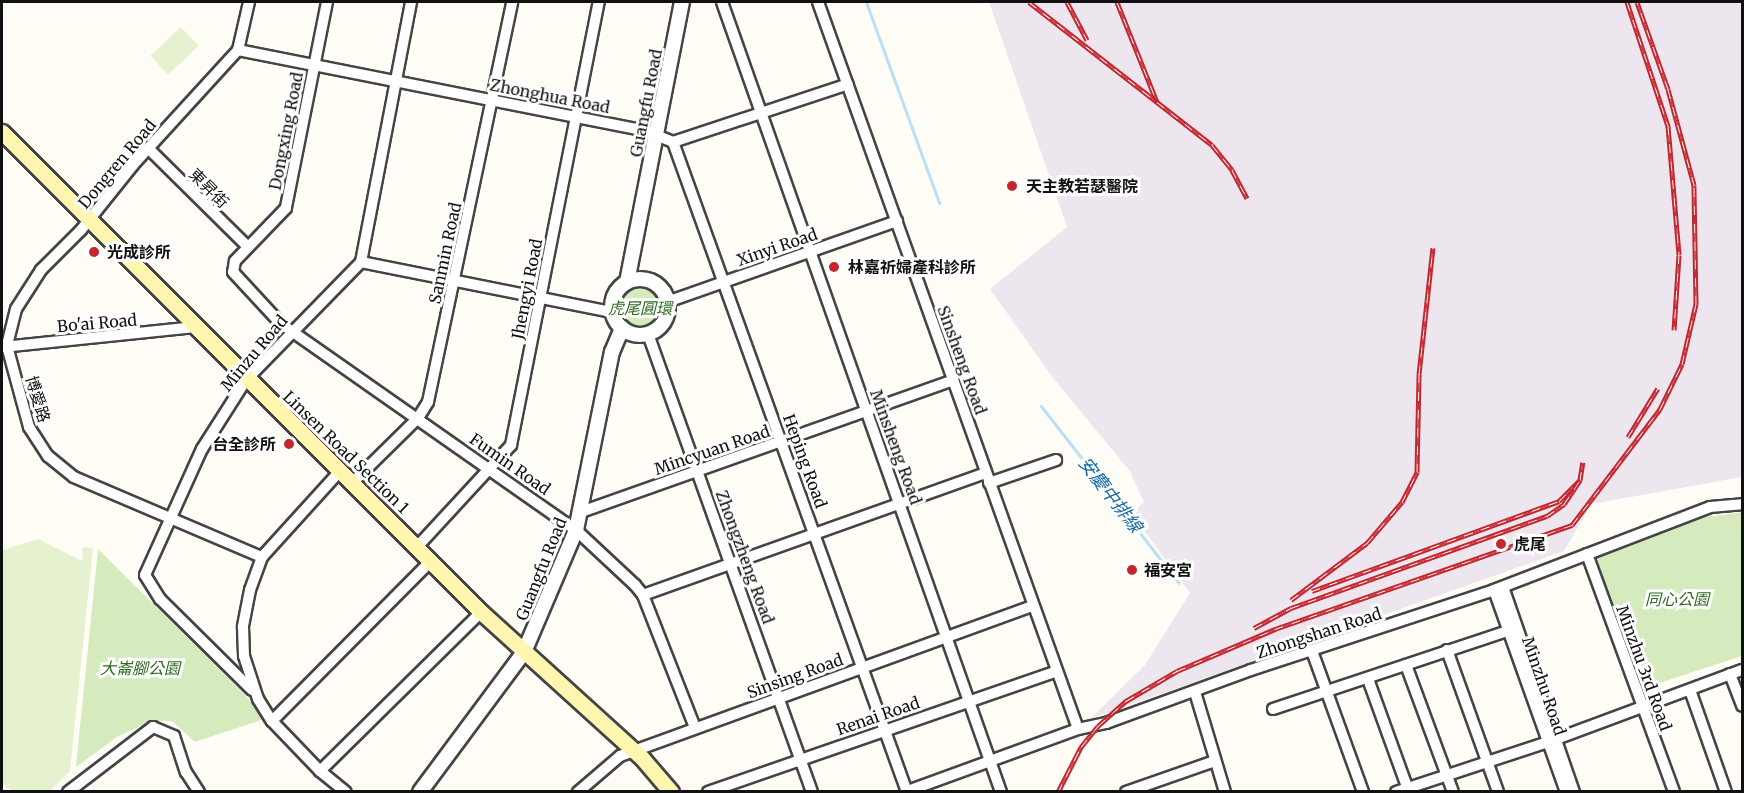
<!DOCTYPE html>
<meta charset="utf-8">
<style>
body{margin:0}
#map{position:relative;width:1744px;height:793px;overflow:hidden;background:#fffdf5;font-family:Merriweather,"Noto Sans TC",serif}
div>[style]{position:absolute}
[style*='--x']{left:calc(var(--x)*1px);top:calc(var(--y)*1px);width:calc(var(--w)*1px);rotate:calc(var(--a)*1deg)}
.industrial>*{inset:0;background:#eee6ef}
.green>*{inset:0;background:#d5ebbd}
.round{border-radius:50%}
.pitch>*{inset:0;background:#e6f2cf;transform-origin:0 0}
.stream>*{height:3px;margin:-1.5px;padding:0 1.5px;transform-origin:1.5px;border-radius:1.5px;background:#b9e0f7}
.roads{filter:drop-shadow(2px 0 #444) drop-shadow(-2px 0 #444) drop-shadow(0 2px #444) drop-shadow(0 -2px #444)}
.minor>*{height:10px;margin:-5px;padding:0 5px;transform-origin:5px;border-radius:5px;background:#fff}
.tertiary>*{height:14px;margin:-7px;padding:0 7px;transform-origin:7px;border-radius:7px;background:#fff}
.tertiary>.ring{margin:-7px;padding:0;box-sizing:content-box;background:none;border:14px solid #fff;border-radius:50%}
.secondary>*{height:15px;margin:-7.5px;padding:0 7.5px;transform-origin:7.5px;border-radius:7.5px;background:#fff6b0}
.rail>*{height:5px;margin-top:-2.5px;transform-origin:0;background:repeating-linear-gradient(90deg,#fff 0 9px,#c4262e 0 18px);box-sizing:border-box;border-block:2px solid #c4262e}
.dots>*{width:16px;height:16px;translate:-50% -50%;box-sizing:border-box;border:3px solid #fff;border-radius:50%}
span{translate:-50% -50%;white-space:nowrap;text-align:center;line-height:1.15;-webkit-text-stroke:6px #fff;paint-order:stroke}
.street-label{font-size:16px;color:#111}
.poi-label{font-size:16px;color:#111;font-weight:700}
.left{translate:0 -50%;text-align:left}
.right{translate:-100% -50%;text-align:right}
.park-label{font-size:16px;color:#2f6b1f;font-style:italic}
.water-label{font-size:18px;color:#1768a6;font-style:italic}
.frame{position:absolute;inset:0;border:3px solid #111;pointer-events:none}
</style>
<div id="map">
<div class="industrial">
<div style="clip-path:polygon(989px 2px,1742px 2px,1742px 477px,1592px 504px,1564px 551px,1090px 719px,1145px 665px,1190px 593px,1132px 514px,1144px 502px,1129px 470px,1053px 378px,990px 289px,1067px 227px)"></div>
</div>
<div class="green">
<div class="round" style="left:620px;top:288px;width:40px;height:40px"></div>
<div style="clip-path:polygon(1742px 512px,1742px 656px,1641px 689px,1592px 559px,1701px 518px)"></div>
<div style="clip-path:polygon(98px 549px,245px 695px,264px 719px,195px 742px,172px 721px,151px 721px,117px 737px,76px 767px)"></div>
</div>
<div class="pitch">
<div style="left:181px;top:27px;width:26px;height:42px;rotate:47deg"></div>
<div style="clip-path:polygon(38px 539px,82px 561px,83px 547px,93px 548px,70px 771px,50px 791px,12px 791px,2px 784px,2px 550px)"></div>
</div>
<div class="stream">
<div style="--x:866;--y:2;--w:214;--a:70"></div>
<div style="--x:1041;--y:406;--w:224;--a:52.1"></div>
</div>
<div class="roads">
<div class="minor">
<div style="--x:249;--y:2;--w:49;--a:102.9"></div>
<div style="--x:238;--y:50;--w:156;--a:132.4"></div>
<div style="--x:133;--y:165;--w:83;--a:128.7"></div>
<div style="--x:81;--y:230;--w:57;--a:135"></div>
<div style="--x:41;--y:270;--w:46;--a:122.7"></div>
<div style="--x:16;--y:309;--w:38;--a:104"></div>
<div style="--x:7;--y:346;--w:84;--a:74.8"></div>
<div style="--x:29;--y:427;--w:35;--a:57"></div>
<div style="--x:48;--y:456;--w:33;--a:39"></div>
<div style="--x:74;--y:477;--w:204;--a:23.1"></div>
<div style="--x:327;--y:2;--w:210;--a:101.3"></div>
<div style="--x:286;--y:208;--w:74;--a:133.9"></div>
<div style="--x:235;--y:261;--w:11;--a:100"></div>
<div style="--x:233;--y:272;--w:69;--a:47.3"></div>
<div style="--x:280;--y:323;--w:361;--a:35"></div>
<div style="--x:576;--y:530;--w:81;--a:43"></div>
<div style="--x:635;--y:585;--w:13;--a:51"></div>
<div style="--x:643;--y:595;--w:143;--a:68.6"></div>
<div style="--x:722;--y:2;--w:838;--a:70.55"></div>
<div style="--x:818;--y:2;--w:772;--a:70.32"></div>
<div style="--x:238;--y:50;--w:416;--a:11.2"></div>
<div style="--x:646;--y:131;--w:29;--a:22"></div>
<div style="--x:673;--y:142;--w:184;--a:-18.3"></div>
<div style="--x:673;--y:142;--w:691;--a:70.2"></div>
<div style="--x:149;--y:149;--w:139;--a:44.7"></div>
<div style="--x:361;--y:262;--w:256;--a:11.3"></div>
<div style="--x:667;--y:302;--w:244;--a:-19.4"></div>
<div style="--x:648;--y:334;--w:486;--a:70.3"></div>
<div style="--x:2;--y:347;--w:194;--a:-5.9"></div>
<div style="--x:340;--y:471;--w:116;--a:132.2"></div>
<div style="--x:262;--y:557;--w:35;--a:110"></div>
<div style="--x:250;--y:590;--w:38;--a:101"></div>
<div style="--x:243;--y:627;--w:29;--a:88"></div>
<div style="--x:244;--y:656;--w:45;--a:72"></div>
<div style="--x:258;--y:699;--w:26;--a:58"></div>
<div style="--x:272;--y:721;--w:69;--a:46.2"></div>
<div style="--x:320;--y:771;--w:33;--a:39"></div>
<div style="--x:352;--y:483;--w:93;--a:-44.6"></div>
<div style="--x:418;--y:418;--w:19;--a:-58"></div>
<div style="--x:428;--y:402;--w:409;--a:-78.1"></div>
<div style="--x:989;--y:483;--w:71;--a:-18.9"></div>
<div style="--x:581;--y:512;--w:395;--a:-19.5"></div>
<div style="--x:417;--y:547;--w:139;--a:-47.3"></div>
<div style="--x:511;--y:445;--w:452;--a:-78.8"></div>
<div style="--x:1587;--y:554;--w:253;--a:69.9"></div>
<div style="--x:1503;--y:587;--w:217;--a:70.9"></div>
<div style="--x:1494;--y:590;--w:214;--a:70.4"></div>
<div style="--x:643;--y:595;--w:364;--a:-19.6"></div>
<div style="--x:1447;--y:650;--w:151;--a:70.2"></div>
<div style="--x:1312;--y:651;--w:150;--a:70.1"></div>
<div style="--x:1406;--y:665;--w:135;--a:69.7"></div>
<div style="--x:1730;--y:674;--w:34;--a:69"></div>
<div style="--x:1368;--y:679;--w:120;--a:70.1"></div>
<div style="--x:252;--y:690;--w:129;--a:-135.3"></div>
<div style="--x:160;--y:599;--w:28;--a:-122"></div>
<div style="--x:145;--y:575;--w:138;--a:-65.7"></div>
<div style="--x:202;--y:449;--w:82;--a:-57.5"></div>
<div style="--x:246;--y:380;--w:165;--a:-45.7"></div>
<div style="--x:361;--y:262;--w:265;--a:-79.1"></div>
<div style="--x:1690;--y:690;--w:108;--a:70.6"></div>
<div style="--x:1195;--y:692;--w:104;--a:73.3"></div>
<div style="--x:1273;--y:709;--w:257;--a:-18.4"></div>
<div style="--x:272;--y:721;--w:226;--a:-45.2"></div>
<div style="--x:320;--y:771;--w:226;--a:-44.6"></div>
<div style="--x:68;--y:792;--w:107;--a:-37.4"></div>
<div style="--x:153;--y:727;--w:23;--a:23"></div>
<div style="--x:174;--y:736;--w:38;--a:72"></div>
<div style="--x:186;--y:772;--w:24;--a:57"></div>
<div style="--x:578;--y:792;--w:55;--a:-40.6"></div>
<div style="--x:620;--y:756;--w:439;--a:-20"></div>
<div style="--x:708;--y:792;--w:369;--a:-19.1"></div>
<div style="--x:905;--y:792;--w:184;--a:-20"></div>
<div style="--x:1078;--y:729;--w:29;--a:-12"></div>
<div style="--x:1106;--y:723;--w:154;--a:-20.1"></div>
<div style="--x:1251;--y:670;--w:256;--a:-18.2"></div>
<div style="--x:1494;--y:590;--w:231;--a:-21"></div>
<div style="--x:1710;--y:507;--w:32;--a:-5"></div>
<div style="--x:1126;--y:792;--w:94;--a:-19.2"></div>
<div style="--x:1396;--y:792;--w:160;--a:-18.2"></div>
<div style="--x:1548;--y:742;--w:207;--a:-20.4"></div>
</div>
<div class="tertiary">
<div class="ring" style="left:612px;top:279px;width:42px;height:42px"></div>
<div style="--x:627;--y:282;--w:285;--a:-78.9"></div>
<div style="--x:420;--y:792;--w:174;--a:-53.4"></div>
<div style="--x:524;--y:652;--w:133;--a:-66.9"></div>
<div style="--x:576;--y:530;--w:182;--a:-78.6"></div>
<div style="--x:612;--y:352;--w:26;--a:-67"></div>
</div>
<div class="secondary">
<div style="--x:2;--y:132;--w:678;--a:45.06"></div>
<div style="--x:481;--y:612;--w:217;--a:42.2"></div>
<div style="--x:642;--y:758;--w:45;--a:49.5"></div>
</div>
</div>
<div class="rail">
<div style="--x:1029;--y:2;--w:232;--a:38"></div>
<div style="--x:1212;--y:145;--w:32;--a:51"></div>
<div style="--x:1232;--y:170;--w:32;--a:62"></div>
<div style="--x:1067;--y:2;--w:43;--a:62.2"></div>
<div style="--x:1117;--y:2;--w:108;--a:68.2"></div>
<div style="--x:1627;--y:2;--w:131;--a:71.7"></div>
<div style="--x:1668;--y:126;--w:129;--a:85.1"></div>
<div style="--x:1679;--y:255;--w:75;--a:93.8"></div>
<div style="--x:1628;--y:437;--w:57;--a:-58.5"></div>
<div style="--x:1312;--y:591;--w:263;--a:-20"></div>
<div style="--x:1559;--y:501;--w:30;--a:-45"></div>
<div style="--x:1580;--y:480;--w:18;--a:-81"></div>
<div style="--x:1291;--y:600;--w:95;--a:-36.9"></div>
<div style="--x:1367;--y:543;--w:54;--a:-49.5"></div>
<div style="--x:1402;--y:502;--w:34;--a:-63"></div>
<div style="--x:1417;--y:472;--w:98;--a:-88.8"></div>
<div style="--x:1419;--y:374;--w:127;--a:-83.7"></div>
<div style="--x:1254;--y:628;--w:42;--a:-28.4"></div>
<div style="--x:1291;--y:608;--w:272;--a:-19.8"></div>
<div style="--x:1547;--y:516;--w:21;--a:-35"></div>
<div style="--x:1564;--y:504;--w:29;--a:-56"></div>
<div style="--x:1058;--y:792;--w:51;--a:-62.9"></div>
<div style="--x:1081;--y:747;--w:27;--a:-51"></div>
<div style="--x:1098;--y:726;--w:38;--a:-42"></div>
<div style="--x:1126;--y:701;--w:59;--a:-30.5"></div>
<div style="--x:1177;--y:671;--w:107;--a:-23.2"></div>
<div style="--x:1275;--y:629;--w:315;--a:-19.3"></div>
<div style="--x:1572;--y:525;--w:146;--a:-52.8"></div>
<div style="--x:1660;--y:409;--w:50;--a:-63.9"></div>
<div style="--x:1682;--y:364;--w:62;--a:-76.9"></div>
<div style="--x:1696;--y:304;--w:119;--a:-91"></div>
<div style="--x:1694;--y:185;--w:99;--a:-105.2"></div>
<div style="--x:1668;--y:89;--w:92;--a:-109.6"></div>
</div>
<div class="dots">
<div style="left:1012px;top:186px;background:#c4262e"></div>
<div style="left:94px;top:252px;background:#c4262e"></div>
<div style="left:834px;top:267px;background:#c4262e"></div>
<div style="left:289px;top:444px;background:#c4262e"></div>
<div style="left:1501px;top:544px;background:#c4262e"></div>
<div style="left:1132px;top:570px;background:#c4262e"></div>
</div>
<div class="street-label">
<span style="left:550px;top:96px;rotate:11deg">Zhonghua Road</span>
<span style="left:646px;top:103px;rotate:-79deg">Guangfu Road</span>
<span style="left:286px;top:131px;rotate:-79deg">Dongxing Road</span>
<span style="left:117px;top:164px;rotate:-50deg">Dongren Road</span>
<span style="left:209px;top:188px;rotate:45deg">東昇街</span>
<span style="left:777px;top:247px;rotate:-19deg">Xinyi Road</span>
<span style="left:445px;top:253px;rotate:-78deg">Sanmin Road</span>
<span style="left:527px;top:289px;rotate:-79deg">Jhengyi Road</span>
<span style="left:97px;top:323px;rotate:-5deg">Bo'ai Road</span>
<span style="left:254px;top:353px;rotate:-50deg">Minzu Road</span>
<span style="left:962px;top:360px;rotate:70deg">Sinsheng Road</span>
<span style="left:38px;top:399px;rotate:73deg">博愛路</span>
<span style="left:896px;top:447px;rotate:70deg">Minsheng Road</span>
<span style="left:712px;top:450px;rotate:-19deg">Mincyuan Road</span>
<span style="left:346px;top:452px;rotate:44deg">Linsen Road Section 1</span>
<span style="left:805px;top:461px;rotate:70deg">Heping Road</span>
<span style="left:510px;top:464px;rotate:35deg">Fumin Road</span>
<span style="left:745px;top:557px;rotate:70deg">Zhongzheng Road</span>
<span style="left:541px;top:569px;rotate:-68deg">Guangfu Road</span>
<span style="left:1319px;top:633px;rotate:-18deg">Zhongshan Road</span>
<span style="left:1644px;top:668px;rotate:70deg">Minzhu 3rd Road</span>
<span style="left:795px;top:676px;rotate:-20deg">Sinsing Road</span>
<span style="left:1544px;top:686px;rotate:71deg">Minzhu Road</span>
<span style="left:878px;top:716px;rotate:-19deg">Renai Road</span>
</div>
<div class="poi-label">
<span class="left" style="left:1026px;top:186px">天主教若瑟醫院</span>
<span class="left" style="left:107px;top:252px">光成診所</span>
<span class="left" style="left:848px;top:267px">林嘉祈婦產科診所</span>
<span class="right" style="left:276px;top:444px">台全診所</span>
<span class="left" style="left:1514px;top:544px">虎尾</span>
<span class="left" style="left:1144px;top:570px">福安宮</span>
</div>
<div class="park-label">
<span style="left:640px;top:308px">虎尾圓環</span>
<span style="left:1677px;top:599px">同心公園</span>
<span style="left:140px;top:668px">大崙腳公園</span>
</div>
<div class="water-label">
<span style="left:1110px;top:495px;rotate:52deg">安慶中排線</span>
</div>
<div class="frame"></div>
</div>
